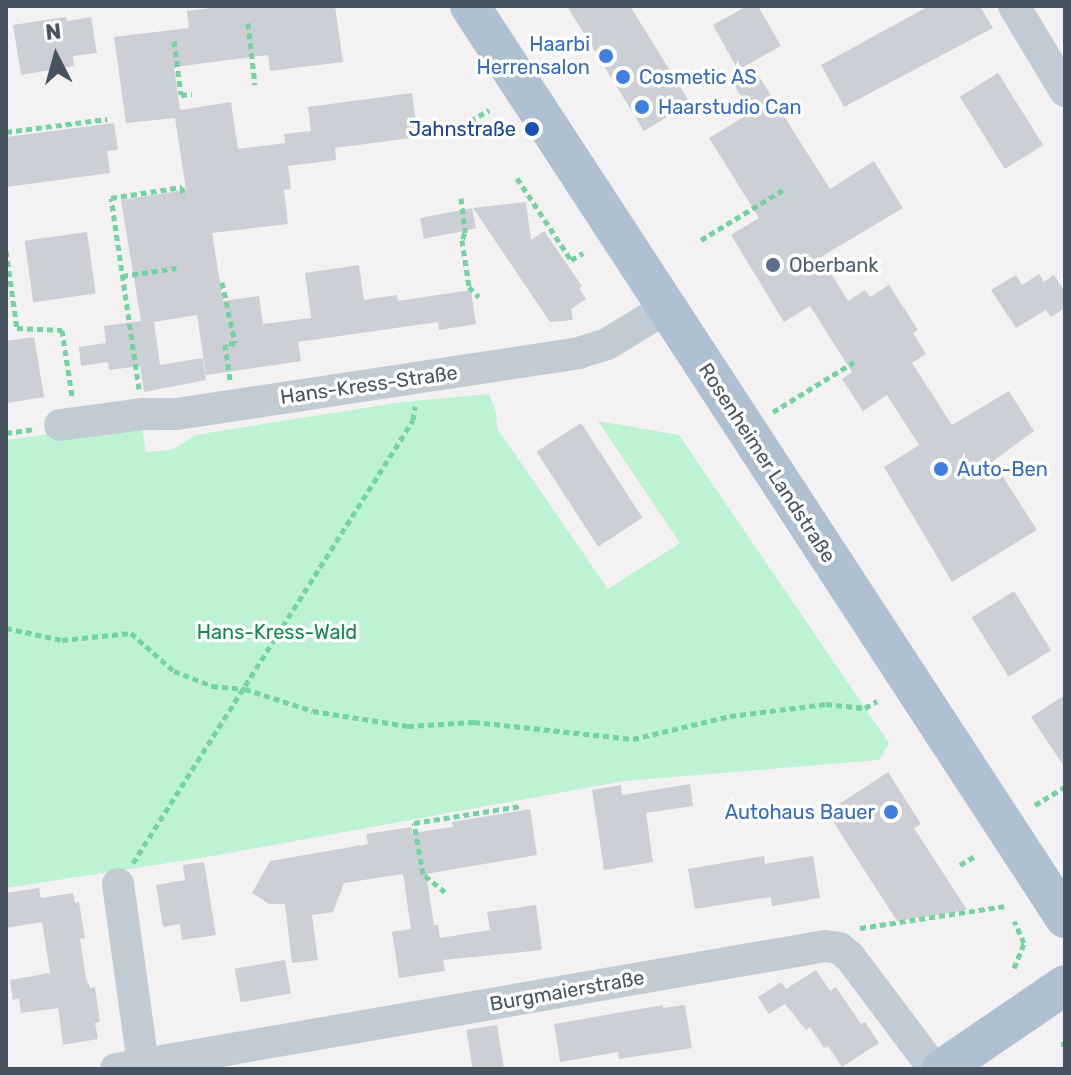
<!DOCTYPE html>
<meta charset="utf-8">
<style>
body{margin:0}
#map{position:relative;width:1071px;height:1075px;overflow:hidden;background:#f3f1f1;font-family:Rubik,sans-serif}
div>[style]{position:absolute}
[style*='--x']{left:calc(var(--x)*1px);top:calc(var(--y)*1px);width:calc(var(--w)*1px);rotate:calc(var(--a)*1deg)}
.green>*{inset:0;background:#bdf3d2}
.building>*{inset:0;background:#ccd0d6;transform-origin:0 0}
.path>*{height:5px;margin-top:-2.5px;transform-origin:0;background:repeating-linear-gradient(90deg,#73d3a3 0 6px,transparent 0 10px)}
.minor>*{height:32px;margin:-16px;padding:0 16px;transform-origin:16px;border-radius:16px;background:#c1cbd3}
.major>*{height:40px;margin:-20px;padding:0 20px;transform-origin:20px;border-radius:20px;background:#afc0d1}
.dots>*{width:22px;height:22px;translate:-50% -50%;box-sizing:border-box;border:4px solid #fff;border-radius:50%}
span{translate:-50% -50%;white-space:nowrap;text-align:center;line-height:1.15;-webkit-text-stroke:7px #fff;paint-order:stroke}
.shop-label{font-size:20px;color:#366cbe}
.right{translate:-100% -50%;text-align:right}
.left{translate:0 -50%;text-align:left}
.transit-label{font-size:20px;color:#164399}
.service-label{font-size:20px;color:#4e5e75}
.street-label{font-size:20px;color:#475460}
.park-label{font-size:20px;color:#11884c}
.frame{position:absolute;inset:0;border:8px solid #475460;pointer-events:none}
.north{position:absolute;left:16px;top:16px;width:80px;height:80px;-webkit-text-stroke:6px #fff;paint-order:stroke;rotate:354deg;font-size:22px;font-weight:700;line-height:32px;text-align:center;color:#475460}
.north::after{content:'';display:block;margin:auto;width:28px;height:36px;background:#475460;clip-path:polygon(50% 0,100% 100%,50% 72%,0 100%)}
</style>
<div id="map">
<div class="green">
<div style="clip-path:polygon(489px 394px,496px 412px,497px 428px,608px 589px,680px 543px,598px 421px,679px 435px,889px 743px,879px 760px,624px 781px,207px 857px,6px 888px,6px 440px,141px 421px,146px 452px,172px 450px,195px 435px,402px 402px)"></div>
</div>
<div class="building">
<div style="clip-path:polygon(229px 6px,335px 6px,343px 62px,270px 71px,268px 55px,174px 67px,180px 110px,231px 102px,238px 149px,285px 143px,284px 134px,311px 131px,308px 107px,412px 93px,418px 137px,335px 148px,336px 160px,288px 166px,291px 189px,284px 190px,288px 224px,212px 233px,223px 301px,259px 296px,263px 324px,311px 318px,305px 273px,359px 265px,364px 300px,397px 295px,398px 301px,471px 290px,476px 324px,439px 330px,438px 322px,298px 342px,301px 361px,206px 375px,197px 315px,154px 322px,160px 365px,203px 358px,206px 380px,144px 392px,140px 366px,109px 370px,108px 362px,81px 366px,79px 347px,106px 343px,104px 326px,141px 321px,121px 200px,186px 190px,175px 118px,126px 123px,114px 37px,189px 28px,187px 11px)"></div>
<div style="clip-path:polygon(567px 6px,630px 6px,690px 103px,644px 131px)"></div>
<div style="clip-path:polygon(747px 6px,758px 6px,781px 46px,738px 70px,713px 25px)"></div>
<div style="clip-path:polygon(929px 6px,980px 6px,993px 28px,844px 107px,821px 65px)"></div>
<div style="clip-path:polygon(66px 17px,67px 21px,91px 17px,97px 53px,73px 56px,74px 66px,21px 75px,13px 25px)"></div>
<div style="clip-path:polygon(753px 67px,830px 189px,874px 161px,903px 208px,821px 257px,848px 301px,865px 290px,870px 297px,889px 285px,918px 330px,913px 333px,926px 354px,912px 363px,952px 425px,1009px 391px,1034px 431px,993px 461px,1037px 530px,952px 582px,884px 467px,919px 445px,887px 395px,863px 411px,842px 379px,852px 372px,810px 306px,784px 322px,731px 235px,759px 218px,709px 138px,750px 113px,731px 79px)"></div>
<div style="left:998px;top:73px;width:85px;height:45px;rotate:58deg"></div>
<div style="clip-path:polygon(114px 123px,118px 150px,107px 151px,110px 173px,6px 187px,6px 137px)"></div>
<div style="clip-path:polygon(526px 202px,531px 240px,544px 231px,582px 286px,579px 288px,586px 299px,571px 309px,573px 320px,550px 322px,473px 208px)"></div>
<div style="left:472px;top:208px;width:21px;height:53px;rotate:79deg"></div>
<div style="left:87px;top:232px;width:62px;height:63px;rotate:82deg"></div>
<div style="clip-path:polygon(1039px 274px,1044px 282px,1054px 275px,1065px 292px,1065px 308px,1051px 317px,1046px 310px,1016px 328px,991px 290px,1016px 275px,1022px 285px)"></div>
<div style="clip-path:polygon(34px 337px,44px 397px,6px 403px,6px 341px)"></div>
<div style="left:581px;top:423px;width:113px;height:53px;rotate:57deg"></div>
<div style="left:1014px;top:591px;width:70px;height:50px;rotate:58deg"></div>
<div style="clip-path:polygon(1065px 695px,1065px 768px,1031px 717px)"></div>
<div style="clip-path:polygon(888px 772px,921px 824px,914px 828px,967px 910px,897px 921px,827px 812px)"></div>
<div style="clip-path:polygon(690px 784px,693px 806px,646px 813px,653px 862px,604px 870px,592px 790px,621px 785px,622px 795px)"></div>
<div style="clip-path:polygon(530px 809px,537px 855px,426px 874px,434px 925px,438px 925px,440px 938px,490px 930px,487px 912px,536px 905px,542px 950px,443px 960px,445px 971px,399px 978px,392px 932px,411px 929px,403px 874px,344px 883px,333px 912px,312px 915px,318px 960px,292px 963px,285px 904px,269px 904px,252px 893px,270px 861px,368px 844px,366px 834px,412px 827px,412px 833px,453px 827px,452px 822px)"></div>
<div style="clip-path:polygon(764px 856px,765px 864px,813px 856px,820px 898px,772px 906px,771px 897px,695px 909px,688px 869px)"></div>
<div style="clip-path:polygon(204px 862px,216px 935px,182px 940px,180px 924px,163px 927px,156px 885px,185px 880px,183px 865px)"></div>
<div style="clip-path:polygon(39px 888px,41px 898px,73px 893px,75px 903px,79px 902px,85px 938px,80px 939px,86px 978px,90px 988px,95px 987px,100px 1022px,95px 1023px,98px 1039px,63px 1045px,58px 1008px,21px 1013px,19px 998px,13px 1000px,10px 980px,50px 973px,42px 922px,6px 928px,6px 893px)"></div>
<div style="left:285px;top:960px;width:34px;height:51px;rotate:80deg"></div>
<div style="clip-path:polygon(816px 970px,830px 991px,836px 987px,861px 1024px,865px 1022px,879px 1043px,842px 1067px,828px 1046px,824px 1048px,810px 1027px,806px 1030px,785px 1004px,769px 1014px,758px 997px,781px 982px,786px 989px)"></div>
<div style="clip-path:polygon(663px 1005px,663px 1008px,685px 1005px,692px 1048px,619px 1059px,618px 1052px,560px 1062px,554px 1024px)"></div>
<div style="left:497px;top:1025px;width:45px;height:31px;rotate:81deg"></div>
</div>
<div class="path">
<div style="--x:248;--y:23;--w:62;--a:83.6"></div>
<div style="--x:174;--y:41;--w:54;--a:82.6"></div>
<div style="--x:181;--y:95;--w:11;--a:-5"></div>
<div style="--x:470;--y:121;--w:22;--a:-30"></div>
<div style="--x:6;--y:132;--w:102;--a:-7.3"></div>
<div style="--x:517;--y:178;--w:98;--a:56.6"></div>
<div style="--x:571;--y:260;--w:14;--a:-30"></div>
<div style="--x:461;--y:198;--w:35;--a:83"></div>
<div style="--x:465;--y:233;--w:8;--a:113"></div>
<div style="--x:462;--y:240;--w:48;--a:81.5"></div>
<div style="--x:469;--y:287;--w:14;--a:45"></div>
<div style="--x:701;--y:240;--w:96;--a:-31.4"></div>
<div style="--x:6;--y:251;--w:78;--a:81.9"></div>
<div style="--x:17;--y:328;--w:45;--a:2.5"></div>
<div style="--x:62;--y:330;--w:67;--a:81.4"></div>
<div style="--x:122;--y:276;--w:55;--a:-8.4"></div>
<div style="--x:222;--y:282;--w:62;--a:78"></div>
<div style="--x:235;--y:343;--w:10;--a:174"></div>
<div style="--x:225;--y:344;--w:37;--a:82"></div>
<div style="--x:139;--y:389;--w:193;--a:-98.3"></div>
<div style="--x:111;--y:198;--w:72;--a:-8.8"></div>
<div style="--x:182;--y:187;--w:10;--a:84"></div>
<div style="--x:773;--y:412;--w:95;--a:-31.7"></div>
<div style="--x:6;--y:433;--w:27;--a:-8"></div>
<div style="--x:6;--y:628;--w:57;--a:12.1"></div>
<div style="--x:62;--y:640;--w:69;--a:-5.8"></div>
<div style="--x:131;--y:633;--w:57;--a:41.5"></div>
<div style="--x:174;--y:671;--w:41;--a:21.5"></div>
<div style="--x:212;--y:686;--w:33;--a:5"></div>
<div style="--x:245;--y:689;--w:71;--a:17.9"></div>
<div style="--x:313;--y:711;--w:96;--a:9"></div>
<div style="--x:408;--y:726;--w:66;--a:-3.5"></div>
<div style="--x:474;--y:722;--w:160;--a:6.1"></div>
<div style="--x:633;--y:739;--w:100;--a:-13.3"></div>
<div style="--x:730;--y:716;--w:97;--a:-7.1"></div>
<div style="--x:826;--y:704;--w:39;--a:6"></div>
<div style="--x:865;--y:708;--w:14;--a:-30"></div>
<div style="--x:1035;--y:805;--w:35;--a:-31"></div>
<div style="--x:133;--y:863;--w:524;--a:-57.7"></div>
<div style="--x:413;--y:420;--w:14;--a:-82"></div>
<div style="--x:960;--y:865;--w:17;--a:-31"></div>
<div style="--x:445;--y:892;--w:28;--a:-141"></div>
<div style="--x:423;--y:874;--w:52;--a:-100"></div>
<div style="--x:414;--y:823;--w:108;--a:-9"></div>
<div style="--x:860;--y:928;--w:148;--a:-8.6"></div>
<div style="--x:1014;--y:968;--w:27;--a:-68"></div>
<div style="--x:1024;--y:943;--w:24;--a:-114"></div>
<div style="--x:1061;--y:1044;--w:4;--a:0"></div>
</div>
<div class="minor">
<div style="--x:1014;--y:6;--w:99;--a:59"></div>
<div style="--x:60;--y:425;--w:83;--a:-7.6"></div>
<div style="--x:142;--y:414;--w:35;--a:0"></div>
<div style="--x:177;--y:414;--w:406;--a:-8.6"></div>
<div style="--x:578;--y:353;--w:30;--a:-17"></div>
<div style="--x:607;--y:344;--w:69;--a:-31.4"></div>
<div style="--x:118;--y:884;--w:182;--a:82.1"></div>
<div style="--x:116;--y:1069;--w:720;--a:-9.84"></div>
<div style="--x:825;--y:946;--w:14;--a:8"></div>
<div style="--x:839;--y:948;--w:14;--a:39"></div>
<div style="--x:850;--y:957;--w:140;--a:53.1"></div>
</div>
<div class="major">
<div style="--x:470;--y:6;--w:1089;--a:56.88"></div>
<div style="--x:942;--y:1069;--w:149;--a:-34.3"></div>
</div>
<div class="dots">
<div style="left:606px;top:56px;background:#3f7fe0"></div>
<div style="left:623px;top:77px;background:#3f7fe0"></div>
<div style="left:642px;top:107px;background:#3f7fe0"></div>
<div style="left:532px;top:129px;background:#1a4fb4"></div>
<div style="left:773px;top:265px;background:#5c6f8a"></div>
<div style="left:941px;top:469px;background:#3f7fe0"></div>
<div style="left:891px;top:812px;background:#3f7fe0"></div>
</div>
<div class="shop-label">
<span class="right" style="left:590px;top:56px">Haarbi<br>Herrensalon</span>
<span class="left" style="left:639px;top:77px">Cosmetic AS</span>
<span class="left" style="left:658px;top:107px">Haarstudio Can</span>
<span class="left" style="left:957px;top:469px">Auto-Ben</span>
<span class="right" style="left:875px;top:812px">Autohaus Bauer</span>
</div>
<div class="transit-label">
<span class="right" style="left:516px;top:129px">Jahnstraße</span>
</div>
<div class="service-label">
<span class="left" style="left:789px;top:265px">Oberbank</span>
</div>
<div class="street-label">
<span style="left:369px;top:385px;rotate:-8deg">Hans-Kress-Straße</span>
<span style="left:767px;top:463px;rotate:57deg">Rosenheimer Landstraße</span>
<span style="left:567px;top:991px;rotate:-10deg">Burgmaierstraße</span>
</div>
<div class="park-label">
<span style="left:277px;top:632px">Hans-Kress-Wald</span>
</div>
<div class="frame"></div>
<div class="north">N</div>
</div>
